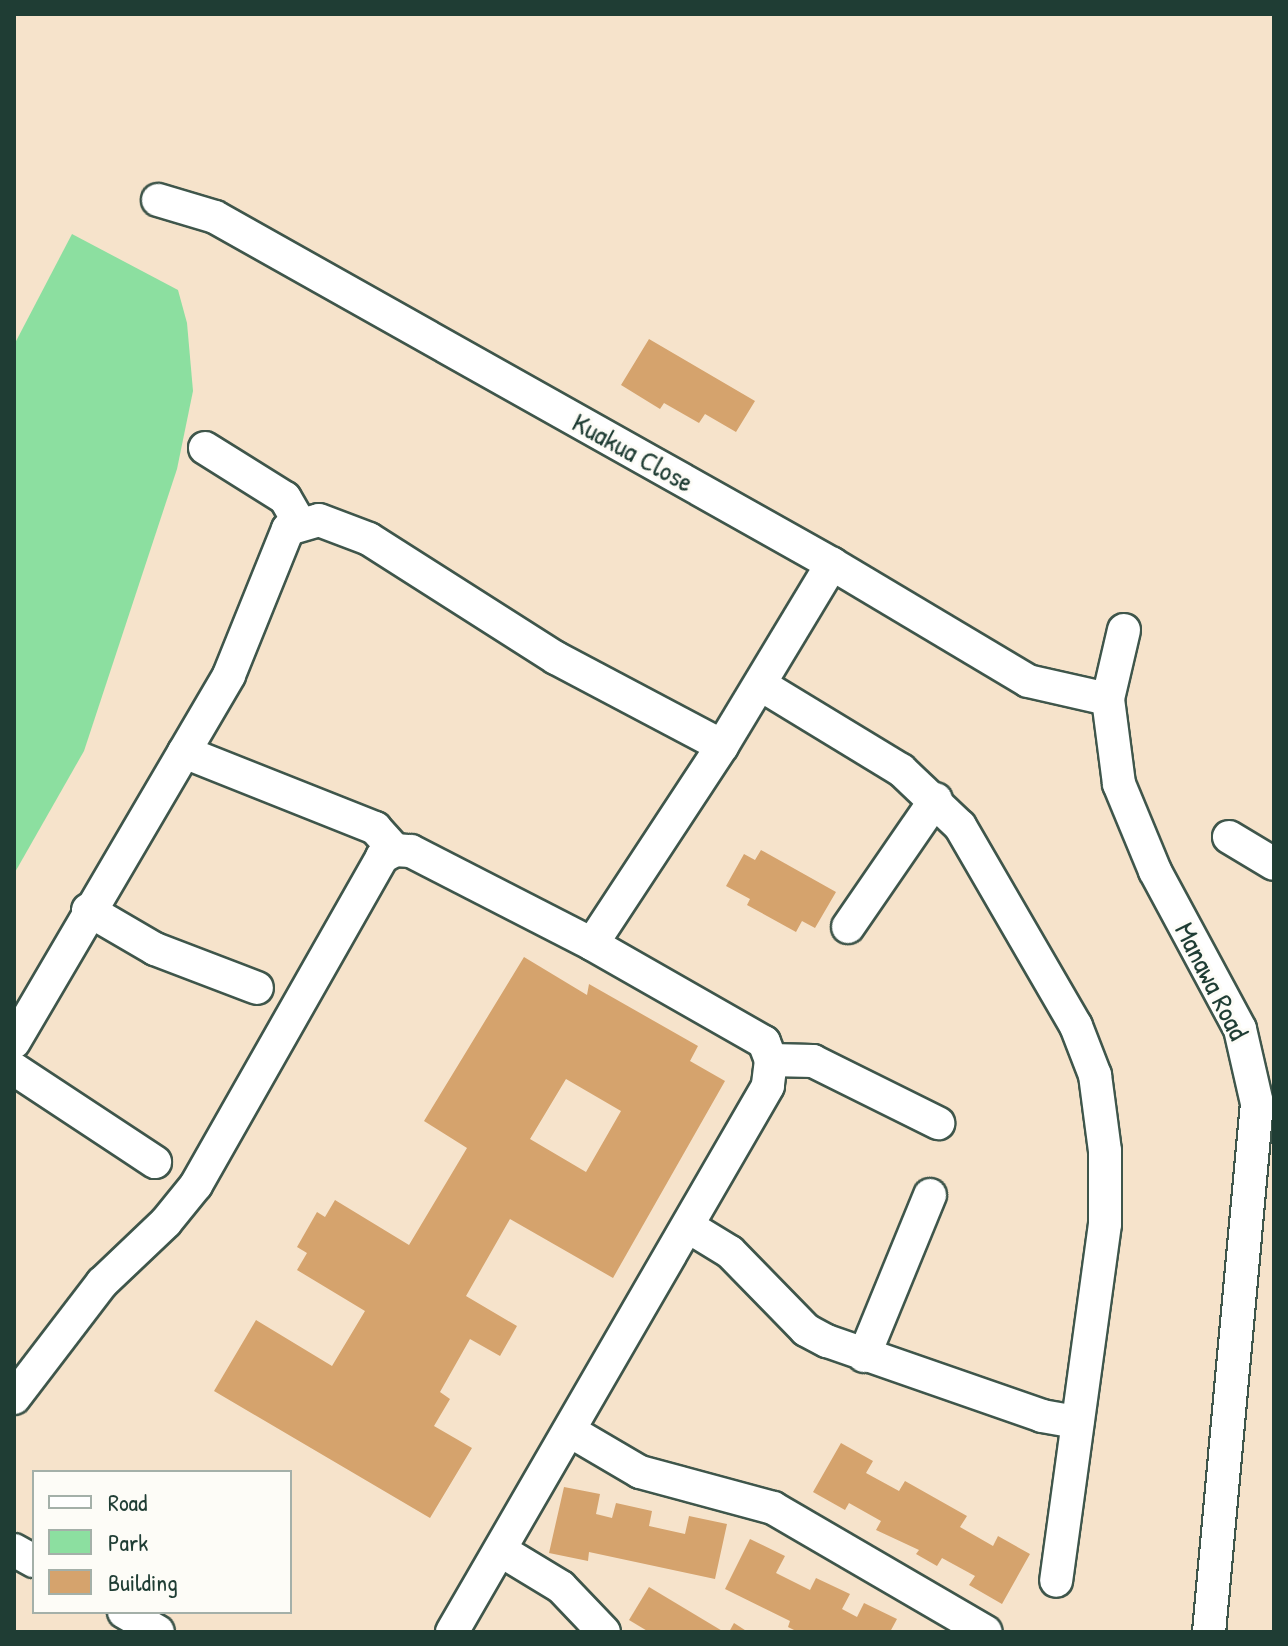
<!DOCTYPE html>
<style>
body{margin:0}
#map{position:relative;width:1288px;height:1646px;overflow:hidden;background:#f6e3cb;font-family:"Patrick Hand",sans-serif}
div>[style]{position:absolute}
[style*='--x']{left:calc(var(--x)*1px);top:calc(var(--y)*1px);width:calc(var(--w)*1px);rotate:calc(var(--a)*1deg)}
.green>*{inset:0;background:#8cdfa0}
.building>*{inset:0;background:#d5a36d}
.roads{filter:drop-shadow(2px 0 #3f564b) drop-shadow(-2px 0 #3f564b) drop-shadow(0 2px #3f564b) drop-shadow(0 -2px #3f564b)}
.minor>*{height:32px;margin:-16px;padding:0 16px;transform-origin:16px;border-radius:16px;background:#fff}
span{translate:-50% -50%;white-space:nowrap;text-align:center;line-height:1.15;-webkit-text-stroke:6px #fdfcf7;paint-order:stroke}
.street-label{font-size:28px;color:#1f3d34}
.frame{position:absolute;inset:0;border:16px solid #1f3d34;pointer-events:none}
.legend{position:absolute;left:32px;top:1470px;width:260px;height:144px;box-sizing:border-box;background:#fdfcf7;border:2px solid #a4b0a9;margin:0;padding:10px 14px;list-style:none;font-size:24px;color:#1f3d34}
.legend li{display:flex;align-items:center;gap:16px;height:40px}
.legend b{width:40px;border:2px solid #a4b0a9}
</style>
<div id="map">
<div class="green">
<div style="clip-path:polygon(72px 234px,178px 290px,187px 323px,193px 391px,177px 469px,84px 751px,14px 874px,14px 345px)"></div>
</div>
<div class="building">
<div style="clip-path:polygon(649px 339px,755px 401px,736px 432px,705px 414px,699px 423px,664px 403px,660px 409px,621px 385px)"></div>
<div style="clip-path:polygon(761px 850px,836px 892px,815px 928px,802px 921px,796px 932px,747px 905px,750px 899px,726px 886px,744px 854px,755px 860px)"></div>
<div style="clip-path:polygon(evenodd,524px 957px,587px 995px,589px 984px,698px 1046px,690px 1061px,725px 1081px,613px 1278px,510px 1219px,466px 1296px,517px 1326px,500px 1356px,470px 1339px,440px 1392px,450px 1399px,434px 1426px,472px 1448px,430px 1518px,214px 1391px,256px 1320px,332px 1366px,365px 1311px,297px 1270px,307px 1253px,297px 1247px,317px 1212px,325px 1217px,335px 1200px,409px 1245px,467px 1148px,424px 1121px,524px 957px,566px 1079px,621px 1111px,586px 1172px,530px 1139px,566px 1079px)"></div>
<div style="clip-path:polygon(841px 1443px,873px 1461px,866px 1473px,899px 1491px,905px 1481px,967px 1516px,960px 1527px,993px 1546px,998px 1536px,1030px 1554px,1002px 1604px,969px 1585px,975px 1576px,942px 1558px,937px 1566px,916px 1554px,919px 1550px,876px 1530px,881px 1521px,849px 1503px,845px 1510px,813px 1492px)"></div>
<div style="clip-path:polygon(564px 1487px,600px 1494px,596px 1514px,612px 1518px,616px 1503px,652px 1511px,649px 1526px,685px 1534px,689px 1516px,727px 1524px,715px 1579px,589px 1552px,588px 1561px,549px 1553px)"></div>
<div style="clip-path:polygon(750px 1539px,785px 1556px,776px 1573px,810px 1590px,816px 1578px,850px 1594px,842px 1609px,857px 1617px,864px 1603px,897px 1619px,890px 1632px,798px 1632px,788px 1627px,790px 1621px,725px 1589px)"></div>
<div style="clip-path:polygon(649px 1587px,724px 1632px,649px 1632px,629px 1620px)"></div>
<div style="clip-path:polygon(734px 1623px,748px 1632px,729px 1632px)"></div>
</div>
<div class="roads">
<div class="minor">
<div style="--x:158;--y:200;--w:59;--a:16.6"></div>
<div style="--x:215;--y:217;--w:708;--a:29.35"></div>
<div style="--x:832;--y:564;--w:228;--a:30.8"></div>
<div style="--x:1028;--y:681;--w:82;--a:12.7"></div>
<div style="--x:205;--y:448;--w:94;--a:32"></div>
<div style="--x:285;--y:498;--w:30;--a:60"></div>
<div style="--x:1124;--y:630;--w:71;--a:103.1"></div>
<div style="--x:1108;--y:699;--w:86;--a:82.6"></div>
<div style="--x:1119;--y:784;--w:94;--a:67.5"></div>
<div style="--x:1155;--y:871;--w:179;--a:61.7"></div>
<div style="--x:1240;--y:1029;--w:76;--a:77.1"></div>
<div style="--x:1257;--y:1103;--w:531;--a:95.18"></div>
<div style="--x:761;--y:685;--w:164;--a:31.3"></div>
<div style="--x:901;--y:770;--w:81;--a:43.5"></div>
<div style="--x:960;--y:826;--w:231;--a:59.9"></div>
<div style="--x:1076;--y:1026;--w:53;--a:68.8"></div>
<div style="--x:1095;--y:1075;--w:77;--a:82.5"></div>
<div style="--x:1105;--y:1151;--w:73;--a:90"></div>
<div style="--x:1105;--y:1224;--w:360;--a:97.8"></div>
<div style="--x:184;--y:752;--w:206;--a:21.7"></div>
<div style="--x:375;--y:828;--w:30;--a:48"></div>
<div style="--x:395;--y:850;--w:16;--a:4"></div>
<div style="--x:411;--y:851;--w:203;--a:27.2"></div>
<div style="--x:592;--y:944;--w:198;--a:29.7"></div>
<div style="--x:764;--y:1042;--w:19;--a:69"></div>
<div style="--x:771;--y:1060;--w:26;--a:97"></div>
<div style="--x:768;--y:1086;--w:631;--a:120.06"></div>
<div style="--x:1229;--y:837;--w:52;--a:31"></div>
<div style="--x:88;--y:910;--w:78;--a:30.2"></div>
<div style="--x:155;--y:949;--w:109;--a:20.9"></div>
<div style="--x:848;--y:927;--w:155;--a:-55.5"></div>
<div style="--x:592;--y:944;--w:237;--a:-56.7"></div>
<div style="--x:722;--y:746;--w:213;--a:-58.9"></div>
<div style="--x:14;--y:1042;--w:425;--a:-59.6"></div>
<div style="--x:229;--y:675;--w:157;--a:-68"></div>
<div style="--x:288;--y:529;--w:32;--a:-16"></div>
<div style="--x:319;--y:520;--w:53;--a:20.8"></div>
<div style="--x:369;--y:539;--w:222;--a:32.5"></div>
<div style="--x:556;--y:658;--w:188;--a:27.9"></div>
<div style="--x:771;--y:1060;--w:42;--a:1.4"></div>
<div style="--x:813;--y:1061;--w:140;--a:26.4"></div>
<div style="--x:14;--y:1069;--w:169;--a:33.4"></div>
<div style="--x:689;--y:1227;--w:48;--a:31.4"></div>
<div style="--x:730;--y:1252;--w:109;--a:45.7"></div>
<div style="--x:806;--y:1330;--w:24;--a:28"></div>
<div style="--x:827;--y:1341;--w:228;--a:19.2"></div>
<div style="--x:1042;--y:1416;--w:36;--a:10"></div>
<div style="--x:864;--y:1356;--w:174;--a:-67.7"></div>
<div style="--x:14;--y:1398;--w:145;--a:-52.6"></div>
<div style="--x:102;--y:1283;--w:88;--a:-43.6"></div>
<div style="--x:166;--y:1222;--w:48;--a:-51"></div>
<div style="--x:196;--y:1185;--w:377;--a:-60.4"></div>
<div style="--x:382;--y:857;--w:15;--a:-28"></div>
<div style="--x:570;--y:1431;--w:81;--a:30.4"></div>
<div style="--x:640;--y:1472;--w:138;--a:15.1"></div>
<div style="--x:773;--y:1508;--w:246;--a:30.2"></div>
<div style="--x:14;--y:1550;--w:23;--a:29"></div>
<div style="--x:500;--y:1550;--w:71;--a:31.2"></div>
<div style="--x:561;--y:1587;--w:62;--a:46.3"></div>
<div style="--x:124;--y:1612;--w:39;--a:30"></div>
</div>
</div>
<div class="street-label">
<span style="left:633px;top:452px;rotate:29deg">Kuakua Close</span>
<span style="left:1212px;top:981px;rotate:63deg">Manawa Road</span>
</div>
<div class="frame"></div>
<ul class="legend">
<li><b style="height:10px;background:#fff"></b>Road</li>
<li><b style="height:22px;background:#8cdfa0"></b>Park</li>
<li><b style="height:22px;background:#d5a36d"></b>Building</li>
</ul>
</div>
